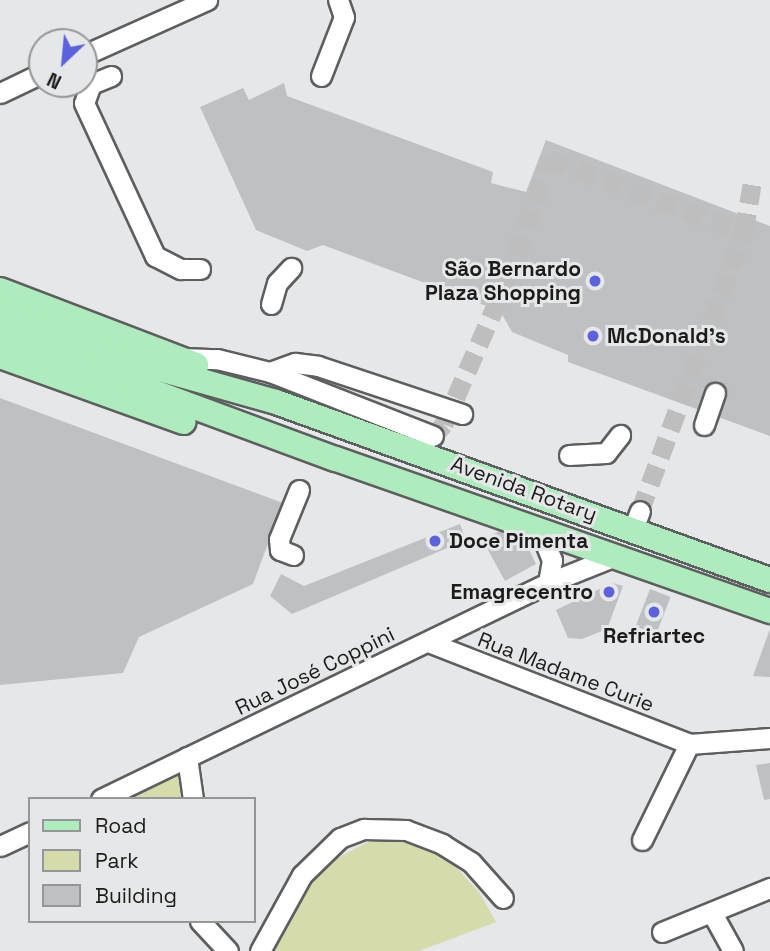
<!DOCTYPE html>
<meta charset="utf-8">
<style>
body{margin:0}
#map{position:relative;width:770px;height:951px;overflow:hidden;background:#e6e7e8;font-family:"Space Grotesk",sans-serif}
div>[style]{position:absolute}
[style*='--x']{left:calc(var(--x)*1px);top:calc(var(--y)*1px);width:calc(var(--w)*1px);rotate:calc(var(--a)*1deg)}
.green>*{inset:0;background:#d6dbab}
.building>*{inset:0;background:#bfc0c1;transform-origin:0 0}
.minor-tunnel>*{height:19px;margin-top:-9.5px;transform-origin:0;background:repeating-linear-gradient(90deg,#bebebf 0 19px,transparent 0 29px)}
.roads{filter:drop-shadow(2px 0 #5d5e5f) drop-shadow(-2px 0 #5d5e5f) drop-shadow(0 2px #5d5e5f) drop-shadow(0 -2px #5d5e5f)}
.minor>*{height:19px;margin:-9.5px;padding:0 9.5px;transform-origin:9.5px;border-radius:9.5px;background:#fff}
.major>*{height:24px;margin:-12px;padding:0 12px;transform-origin:12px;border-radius:12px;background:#afecbd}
.dots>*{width:19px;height:19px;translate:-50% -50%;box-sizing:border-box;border:4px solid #e6e7e8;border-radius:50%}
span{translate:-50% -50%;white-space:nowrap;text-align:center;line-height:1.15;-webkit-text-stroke:6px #e6e7e8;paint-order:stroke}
.poi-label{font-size:21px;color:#1c1c1c;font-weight:700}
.right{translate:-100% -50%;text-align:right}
.left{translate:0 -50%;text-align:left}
.street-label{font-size:21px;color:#1c1c1c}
.legend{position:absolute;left:28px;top:797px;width:228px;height:126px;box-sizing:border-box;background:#e6e7e8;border:2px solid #959696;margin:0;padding:9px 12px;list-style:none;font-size:21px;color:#1c1c1c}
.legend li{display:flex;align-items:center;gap:14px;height:35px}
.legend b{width:35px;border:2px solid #959696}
.north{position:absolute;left:28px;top:28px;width:70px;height:70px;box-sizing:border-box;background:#e6e7e8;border:2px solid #959696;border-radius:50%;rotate:206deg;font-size:19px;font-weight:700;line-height:28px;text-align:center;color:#1c1c1c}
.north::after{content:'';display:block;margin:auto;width:24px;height:32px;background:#5a63db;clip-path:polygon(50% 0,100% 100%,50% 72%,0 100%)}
</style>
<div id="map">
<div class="green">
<div style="clip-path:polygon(180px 772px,182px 799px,130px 799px)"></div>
<div style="clip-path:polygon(377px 837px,419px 844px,451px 862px,479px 892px,496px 922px,419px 951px,274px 951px,297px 901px,332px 861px)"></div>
</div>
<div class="building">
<div style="clip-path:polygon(284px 83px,287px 96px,493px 172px,491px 183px,526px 192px,546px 140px,770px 226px,770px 436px,568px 362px,568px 355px,512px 332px,500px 311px,323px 245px,307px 251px,256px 230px,200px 107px,243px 88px,249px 100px)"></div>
<div style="clip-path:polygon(0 398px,283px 503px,253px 584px,139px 637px,123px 673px,0 685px)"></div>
<div style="clip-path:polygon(460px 524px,466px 540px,292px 614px,270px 596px,281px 574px,304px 586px)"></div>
<div style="clip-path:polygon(512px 526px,520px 531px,536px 564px,505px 581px,482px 539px)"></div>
<div style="clip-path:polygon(612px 583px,623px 586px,607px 629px,582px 639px,568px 638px,556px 610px)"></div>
<div style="left:650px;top:589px;width:22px;height:40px;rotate:21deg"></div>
<div style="clip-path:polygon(770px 629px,770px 677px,753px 676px)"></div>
<div style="clip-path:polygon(770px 763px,770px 799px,764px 800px,756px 765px)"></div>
</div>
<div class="minor-tunnel">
<div style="--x:433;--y:436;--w:16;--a:-47"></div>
<div style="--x:444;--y:424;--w:155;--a:-66.4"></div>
<div style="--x:506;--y:282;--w:131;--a:-70.3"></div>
<div style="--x:550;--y:159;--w:207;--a:20.6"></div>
<div style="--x:640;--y:511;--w:298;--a:-69.6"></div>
<div style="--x:744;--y:232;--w:54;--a:-80.4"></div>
</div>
<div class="roads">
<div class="minor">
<div style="--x:84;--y:55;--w:135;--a:-24.1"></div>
<div style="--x:111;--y:76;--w:22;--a:158"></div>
<div style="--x:91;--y:84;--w:20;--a:110"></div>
<div style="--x:84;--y:103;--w:169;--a:65.1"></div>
<div style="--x:155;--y:256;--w:29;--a:27"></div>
<div style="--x:181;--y:269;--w:19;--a:0"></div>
<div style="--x:321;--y:76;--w:63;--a:-68.7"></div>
<div style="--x:344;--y:17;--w:18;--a:-109"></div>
<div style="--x:0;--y:93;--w:47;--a:-25.5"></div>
<div style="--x:271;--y:304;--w:22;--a:-74"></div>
<div style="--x:277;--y:283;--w:21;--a:-47"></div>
<div style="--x:180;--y:358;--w:37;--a:2"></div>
<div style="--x:217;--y:359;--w:55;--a:13.8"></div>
<div style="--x:270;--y:372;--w:27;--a:-20"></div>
<div style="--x:295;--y:363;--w:23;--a:7"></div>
<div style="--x:318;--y:366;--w:152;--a:18.4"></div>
<div style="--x:270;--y:372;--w:175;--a:21.4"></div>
<div style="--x:704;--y:425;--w:34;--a:-71"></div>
<div style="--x:569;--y:455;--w:37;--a:-3"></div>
<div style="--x:606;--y:453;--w:23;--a:-52"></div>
<div style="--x:539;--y:528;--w:35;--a:68"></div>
<div style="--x:552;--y:560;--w:23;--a:100"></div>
<div style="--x:633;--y:529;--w:19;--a:-69"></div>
<div style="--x:293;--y:555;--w:14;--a:-159"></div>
<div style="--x:280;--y:550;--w:11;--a:-95"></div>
<div style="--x:279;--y:539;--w:53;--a:-67.8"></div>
<div style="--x:428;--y:642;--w:280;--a:21.3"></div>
<div style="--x:689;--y:744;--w:81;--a:-4.2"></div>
<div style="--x:187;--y:757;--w:42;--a:81.9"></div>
<div style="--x:101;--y:799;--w:496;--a:-25.8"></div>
<div style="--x:548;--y:583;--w:72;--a:-21.9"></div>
<div style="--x:642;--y:840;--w:107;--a:-63.9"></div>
<div style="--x:0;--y:846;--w:33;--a:-25"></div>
<div style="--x:712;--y:913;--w:43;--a:61.1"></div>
<div style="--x:200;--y:921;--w:41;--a:47"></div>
<div style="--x:662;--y:932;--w:117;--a:-22.2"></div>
<div style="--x:260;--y:951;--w:87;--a:-61.1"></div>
<div style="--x:302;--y:875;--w:53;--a:-44.2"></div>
<div style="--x:340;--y:838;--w:26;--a:-21"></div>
<div style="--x:364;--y:829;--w:42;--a:1.4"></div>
<div style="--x:406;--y:830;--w:39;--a:21"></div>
<div style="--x:442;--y:844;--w:34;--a:32"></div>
<div style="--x:471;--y:862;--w:48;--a:48.4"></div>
</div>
<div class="major">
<div style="--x:0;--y:290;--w:210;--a:20.9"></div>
<div style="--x:0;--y:313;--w:132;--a:20.4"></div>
<div style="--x:124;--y:359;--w:158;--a:15.8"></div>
<div style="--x:276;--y:402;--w:525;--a:19.82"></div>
<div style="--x:0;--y:335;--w:358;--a:20.3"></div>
<div style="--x:336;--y:459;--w:460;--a:19.3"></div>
<div style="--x:0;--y:356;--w:195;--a:19.8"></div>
</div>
</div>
<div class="dots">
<div style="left:595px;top:281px;background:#5a63db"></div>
<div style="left:593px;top:336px;background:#5a63db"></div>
<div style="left:435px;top:541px;background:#5a63db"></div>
<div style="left:609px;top:592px;background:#5a63db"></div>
<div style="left:654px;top:612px;background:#5a63db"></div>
</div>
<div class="poi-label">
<span class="right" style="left:581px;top:281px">São Bernardo<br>Plaza Shopping</span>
<span class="left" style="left:607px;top:336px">McDonald's</span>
<span class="left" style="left:449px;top:541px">Doce Pimenta</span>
<span class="right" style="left:593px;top:592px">Emagrecentro</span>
<span style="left:654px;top:636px">Refriartec</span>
</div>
<div class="street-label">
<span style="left:524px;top:489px;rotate:20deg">Avenida Rotary</span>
<span style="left:315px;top:671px;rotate:-26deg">Rua José Coppini</span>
<span style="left:566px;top:672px;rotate:21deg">Rua Madame Curie</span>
</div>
<ul class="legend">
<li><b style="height:9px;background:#afecbd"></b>Road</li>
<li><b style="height:19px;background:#d6dbab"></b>Park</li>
<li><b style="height:19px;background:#bfc0c1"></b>Building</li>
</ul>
<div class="north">N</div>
</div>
